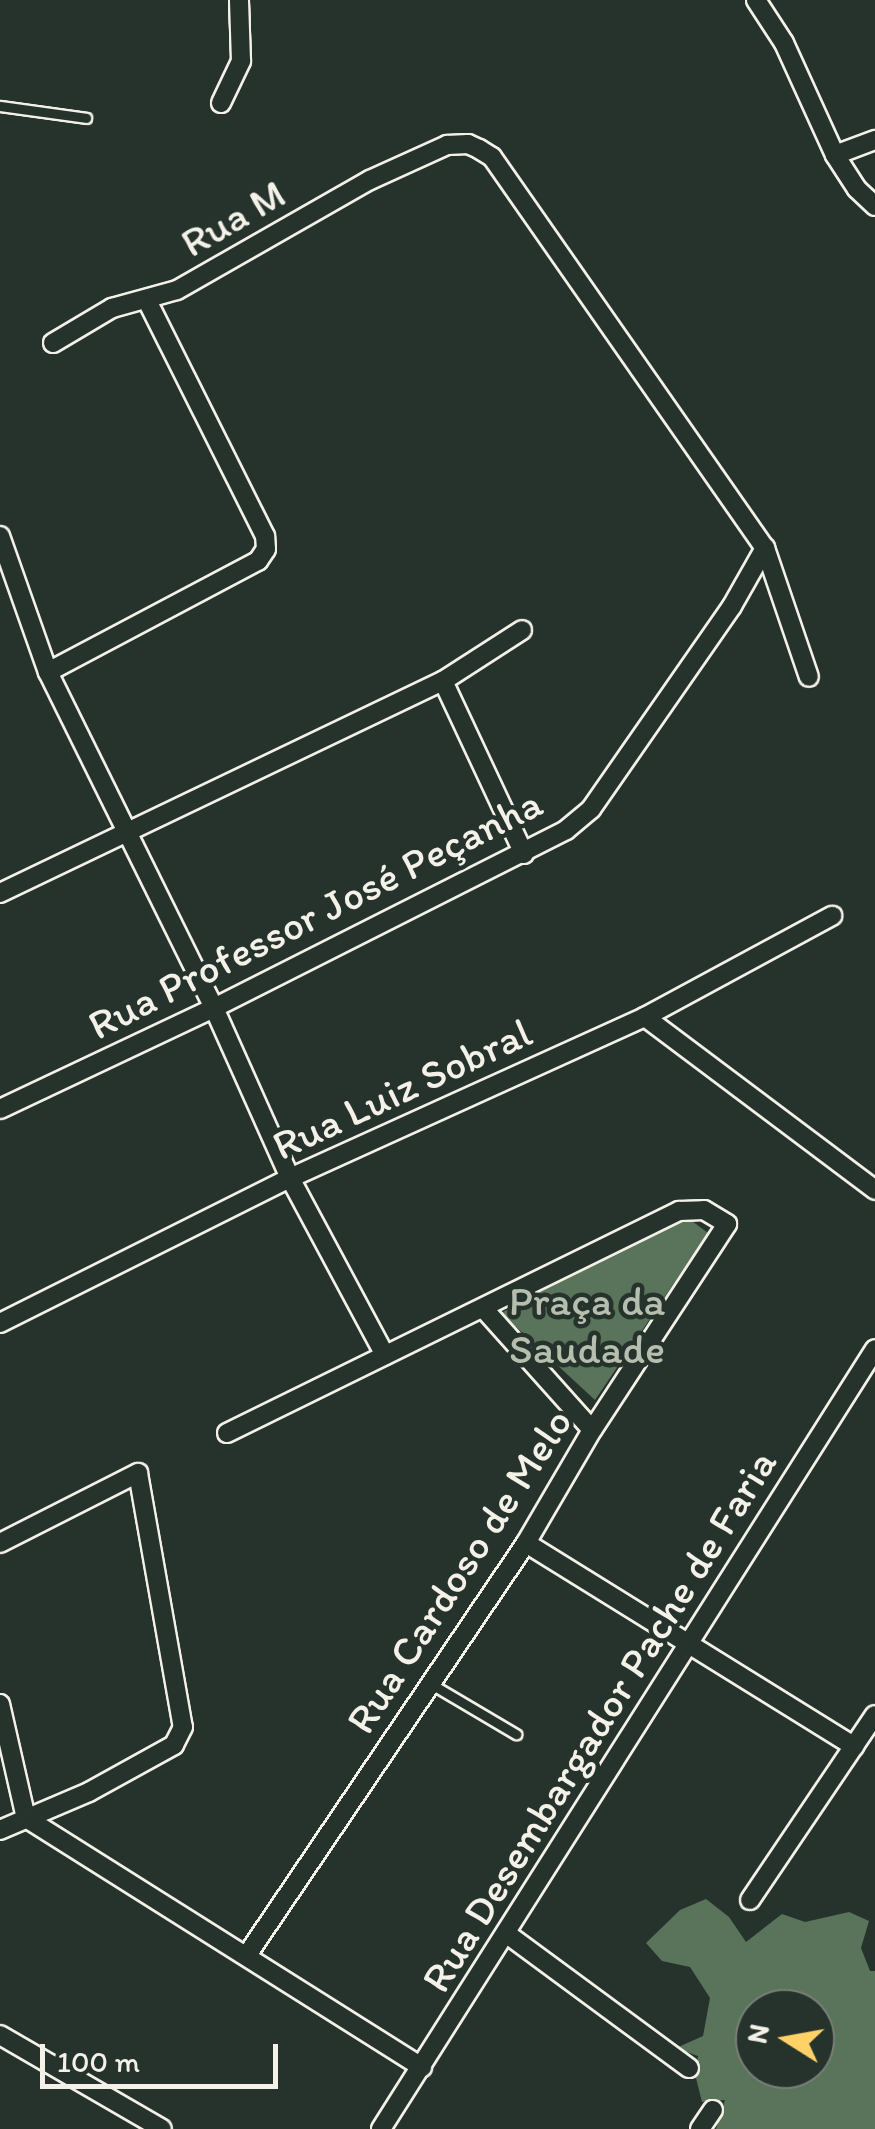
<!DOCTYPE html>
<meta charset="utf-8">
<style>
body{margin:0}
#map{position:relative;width:875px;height:2129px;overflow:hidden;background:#26332d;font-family:Itim,sans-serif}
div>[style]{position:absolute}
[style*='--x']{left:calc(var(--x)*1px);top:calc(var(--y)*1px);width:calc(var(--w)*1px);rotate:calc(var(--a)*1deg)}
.green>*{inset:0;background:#59745a}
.roads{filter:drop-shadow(2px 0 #f4f1e8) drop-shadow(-2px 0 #f4f1e8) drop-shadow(0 2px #f4f1e8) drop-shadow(0 -2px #f4f1e8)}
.service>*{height:9px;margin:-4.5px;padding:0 4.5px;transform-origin:4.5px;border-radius:4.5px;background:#26332d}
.minor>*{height:18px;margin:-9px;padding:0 9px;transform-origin:9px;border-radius:9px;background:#26332d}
span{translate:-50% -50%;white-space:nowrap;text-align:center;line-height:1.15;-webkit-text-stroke:9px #26332d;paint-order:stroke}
.street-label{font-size:42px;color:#f4f1e8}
.park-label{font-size:42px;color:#b6bfaf}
.north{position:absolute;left:735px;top:1989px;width:100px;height:100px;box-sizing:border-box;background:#26332d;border:2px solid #787f78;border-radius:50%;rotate:281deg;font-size:28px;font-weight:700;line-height:40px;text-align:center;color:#f4f1e8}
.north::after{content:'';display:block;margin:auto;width:35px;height:45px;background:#ffd166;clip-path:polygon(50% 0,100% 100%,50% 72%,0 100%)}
.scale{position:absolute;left:40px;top:2044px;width:238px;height:45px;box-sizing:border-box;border:5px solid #f4f1e8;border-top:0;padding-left:12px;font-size:30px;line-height:35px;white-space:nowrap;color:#f4f1e8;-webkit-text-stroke:8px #26332d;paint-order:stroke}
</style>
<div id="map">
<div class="green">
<div style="clip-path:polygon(684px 1215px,708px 1233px,595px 1400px,501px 1313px)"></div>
<div style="clip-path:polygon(evenodd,706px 1899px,729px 1917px,746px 1942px,782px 1914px,805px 1922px,849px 1912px,869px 1921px,861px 1948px,870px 1971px,875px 1971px,875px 2129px,716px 2129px,725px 2100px,702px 2102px,695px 2074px,698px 2056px,676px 2048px,703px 2036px,710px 1998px,690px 1967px,662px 1961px,646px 1943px,680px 1910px,706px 1899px,755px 2009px,815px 2009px,815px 2069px,755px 2069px,755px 2009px)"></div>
</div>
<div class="roads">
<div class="service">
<div style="--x:0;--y:106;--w:87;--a:7.9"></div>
<div style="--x:431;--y:1684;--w:99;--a:30.5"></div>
</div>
<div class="minor">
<div style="--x:756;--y:0;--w:51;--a:56.9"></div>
<div style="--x:784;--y:43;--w:123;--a:65.5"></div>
<div style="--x:835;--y:155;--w:40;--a:57.1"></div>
<div style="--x:857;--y:189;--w:25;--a:43"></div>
<div style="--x:221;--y:103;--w:47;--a:-64.5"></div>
<div style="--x:241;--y:61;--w:61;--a:-91.9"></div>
<div style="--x:835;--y:155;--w:43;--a:-20.6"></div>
<div style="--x:53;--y:343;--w:69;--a:-30.7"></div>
<div style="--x:112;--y:308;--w:67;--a:-15.5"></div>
<div style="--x:177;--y:290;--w:222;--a:-29.7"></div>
<div style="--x:370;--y:180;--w:85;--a:-24.4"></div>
<div style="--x:447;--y:145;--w:21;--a:-3"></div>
<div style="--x:468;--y:144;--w:12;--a:24"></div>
<div style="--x:479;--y:149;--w:15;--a:32"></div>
<div style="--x:492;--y:157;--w:477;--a:55.1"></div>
<div style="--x:765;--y:548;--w:136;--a:71.2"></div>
<div style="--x:0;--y:536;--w:144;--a:70.6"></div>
<div style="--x:48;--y:672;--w:375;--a:63.7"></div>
<div style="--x:214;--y:1008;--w:186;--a:65.9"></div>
<div style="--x:290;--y:1178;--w:201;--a:61.8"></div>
<div style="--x:48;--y:672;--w:238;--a:-27.9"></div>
<div style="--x:258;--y:561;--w:14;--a:-56"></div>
<div style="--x:266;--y:549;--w:13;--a:-94"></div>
<div style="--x:265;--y:536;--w:262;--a:-116.6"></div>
<div style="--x:443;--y:681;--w:191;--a:64.9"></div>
<div style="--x:0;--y:893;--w:491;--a:-25.6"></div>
<div style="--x:443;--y:681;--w:94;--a:-32.8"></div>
<div style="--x:645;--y:1017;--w:288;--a:36.9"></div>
<div style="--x:0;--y:1109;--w:237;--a:-25.3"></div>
<div style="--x:214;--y:1008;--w:394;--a:-26.8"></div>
<div style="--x:566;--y:830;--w:33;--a:-40"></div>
<div style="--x:591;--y:809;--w:247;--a:-55.2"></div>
<div style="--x:732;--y:606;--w:67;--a:-60.4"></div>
<div style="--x:484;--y:1309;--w:162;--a:48.2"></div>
<div style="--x:0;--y:1323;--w:324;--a:-26.6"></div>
<div style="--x:290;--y:1178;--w:390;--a:-24.4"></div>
<div style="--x:645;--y:1017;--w:213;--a:-28.4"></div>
<div style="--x:227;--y:1433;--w:504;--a:-26.16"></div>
<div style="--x:679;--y:1211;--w:25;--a:-2"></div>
<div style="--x:704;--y:1210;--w:27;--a:31"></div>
<div style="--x:727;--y:1224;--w:246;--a:123.2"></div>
<div style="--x:592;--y:1430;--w:131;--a:120.3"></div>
<div style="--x:526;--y:1543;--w:498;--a:124.1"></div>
<div style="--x:0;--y:1543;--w:155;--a:-26.9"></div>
<div style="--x:138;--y:1473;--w:258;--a:80"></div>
<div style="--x:183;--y:1727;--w:20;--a:117"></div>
<div style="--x:174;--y:1745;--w:97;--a:151.1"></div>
<div style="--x:89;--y:1792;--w:97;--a:156.9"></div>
<div style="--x:526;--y:1543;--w:386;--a:31.8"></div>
<div style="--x:0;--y:1704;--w:117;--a:77.2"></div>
<div style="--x:26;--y:1818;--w:468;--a:32.2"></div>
<div style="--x:750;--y:1900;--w:223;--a:-56"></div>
<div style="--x:507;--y:1934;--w:226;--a:36.4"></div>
<div style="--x:0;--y:2035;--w:187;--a:30.1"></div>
<div style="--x:381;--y:2129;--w:923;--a:-57.65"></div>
<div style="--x:700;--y:2129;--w:23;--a:-56"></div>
</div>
</div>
<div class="street-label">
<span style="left:233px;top:218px;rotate:-30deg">Rua M</span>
<span style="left:315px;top:914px;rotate:-27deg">Rua Professor José Peçanha</span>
<span style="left:402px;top:1089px;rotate:-25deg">Rua Luiz Sobral</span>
<span style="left:459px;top:1571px;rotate:-57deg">Rua Cardoso de Melo</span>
<span style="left:599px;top:1721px;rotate:-58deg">Rua Desembargador Pache de Faria</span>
</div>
<div class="park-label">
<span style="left:587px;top:1325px">Praça da<br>Saudade</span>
</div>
<div class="north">N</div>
<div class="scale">100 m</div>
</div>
